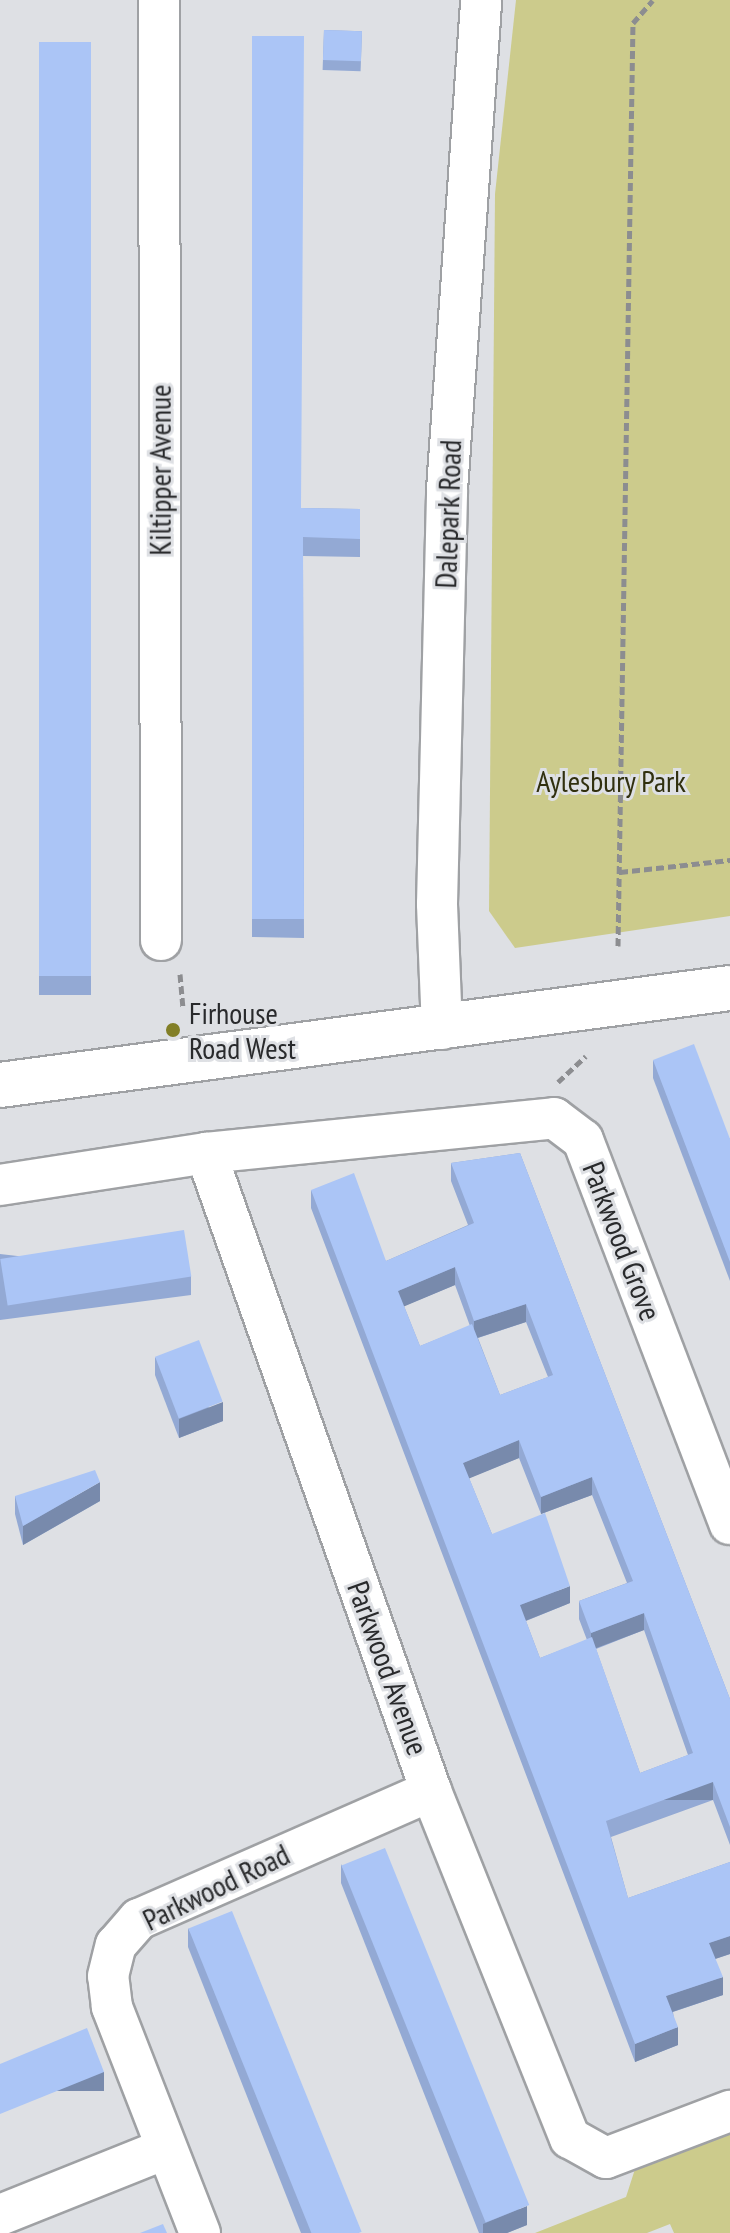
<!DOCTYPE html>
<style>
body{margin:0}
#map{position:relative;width:730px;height:2233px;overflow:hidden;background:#dee0e4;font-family:"PT Sans Narrow",sans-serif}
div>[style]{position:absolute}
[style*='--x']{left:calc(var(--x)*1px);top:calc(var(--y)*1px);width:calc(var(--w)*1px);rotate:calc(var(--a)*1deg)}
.green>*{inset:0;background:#cccb8c}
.path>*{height:5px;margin-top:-2.5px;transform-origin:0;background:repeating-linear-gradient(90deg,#8c8d90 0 8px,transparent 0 12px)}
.roads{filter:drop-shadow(2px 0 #9fa1a4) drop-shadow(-2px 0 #9fa1a4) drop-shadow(0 2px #9fa1a4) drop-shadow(0 -2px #9fa1a4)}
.street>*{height:40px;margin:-20px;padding:0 20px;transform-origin:20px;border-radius:20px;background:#fff}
.secondary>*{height:44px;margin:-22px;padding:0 22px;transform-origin:22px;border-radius:22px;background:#fff}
.wall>*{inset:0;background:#93a9d4;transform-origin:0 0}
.shaded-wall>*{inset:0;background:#788aac;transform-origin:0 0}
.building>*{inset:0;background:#abc5f6;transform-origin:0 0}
.dots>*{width:22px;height:22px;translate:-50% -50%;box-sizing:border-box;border:4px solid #dee0e4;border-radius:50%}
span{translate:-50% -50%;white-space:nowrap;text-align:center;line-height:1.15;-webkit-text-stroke:6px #dee0e4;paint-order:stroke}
.street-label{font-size:30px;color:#292a2c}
.park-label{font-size:30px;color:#31300f}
.poi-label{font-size:30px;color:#292a2c}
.left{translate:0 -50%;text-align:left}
</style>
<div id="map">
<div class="green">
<div style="clip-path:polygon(516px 0,730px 0,730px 916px,515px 948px,489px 911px,495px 194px)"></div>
<div style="clip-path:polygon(730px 2132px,730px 2233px,674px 2233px,670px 2224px,647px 2233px,535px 2233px,626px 2197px,636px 2166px)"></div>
</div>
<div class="path">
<div style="--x:620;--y:872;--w:111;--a:-6.2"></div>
<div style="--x:618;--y:946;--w:923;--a:-89.07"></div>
<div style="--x:633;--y:23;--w:30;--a:-49"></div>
<div style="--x:180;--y:974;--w:35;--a:85"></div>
<div style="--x:558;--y:1082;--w:38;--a:-43"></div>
</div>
<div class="roads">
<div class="street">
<div style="--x:159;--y:0;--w:940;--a:89.88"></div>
<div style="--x:442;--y:1029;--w:125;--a:-92.3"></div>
<div style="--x:437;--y:904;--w:414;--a:-88.6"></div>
<div style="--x:447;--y:490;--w:491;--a:-86"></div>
<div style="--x:206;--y:1153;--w:677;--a:70.57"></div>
<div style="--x:431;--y:1791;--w:374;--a:68.2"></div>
<div style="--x:570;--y:2138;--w:41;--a:29.1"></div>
<div style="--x:606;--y:2158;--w:133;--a:-20.8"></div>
<div style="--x:0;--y:1185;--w:208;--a:-8.8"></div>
<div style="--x:206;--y:1153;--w:350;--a:-5.7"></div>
<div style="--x:554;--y:1118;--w:36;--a:37"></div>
<div style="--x:583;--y:1140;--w:411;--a:69.1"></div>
<div style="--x:0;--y:2215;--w:178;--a:-21.8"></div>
<div style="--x:200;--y:2233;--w:243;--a:-111.3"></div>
<div style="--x:112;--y:2007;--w:31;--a:-97"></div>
<div style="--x:108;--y:1976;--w:32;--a:-76"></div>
<div style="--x:116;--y:1945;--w:35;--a:-49"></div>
<div style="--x:139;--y:1919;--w:319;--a:-23.7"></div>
</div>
<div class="secondary">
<div style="--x:0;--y:1085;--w:736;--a:-7.57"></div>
</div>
</div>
<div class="wall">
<div style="left:324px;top:30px;width:38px;height:40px;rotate:2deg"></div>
<div style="clip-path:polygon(252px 36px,301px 508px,360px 509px,360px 557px,303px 556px,304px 938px,252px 937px)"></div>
<div style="left:91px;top:42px;width:953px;height:52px;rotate:90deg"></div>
<div style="clip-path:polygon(653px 1060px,730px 1139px,730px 1281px,653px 1078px)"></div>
<div style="clip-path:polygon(evenodd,520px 1153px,730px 1699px,730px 1845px,713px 1800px,611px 1837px,628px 1898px,730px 1862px,730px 1954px,715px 1959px,723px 1995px,673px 2012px,678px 2045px,635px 2062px,311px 1208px,311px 1190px,386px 1261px,468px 1225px,451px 1181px,451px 1163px,520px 1153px,455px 1285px,470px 1326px,420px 1346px,404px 1306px,455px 1285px,520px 1153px,526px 1322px,548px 1377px,500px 1395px,478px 1338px,526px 1322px,520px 1153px,519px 1458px,541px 1514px,592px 1495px,627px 1583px,579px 1601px,579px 1619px,587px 1640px,540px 1658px,526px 1621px,570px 1603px,492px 1534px,469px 1478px,519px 1458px,520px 1153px,644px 1630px,688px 1755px,640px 1773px,596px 1649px,644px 1630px)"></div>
<div style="clip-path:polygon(0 1254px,191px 1276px,191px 1295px,0 1320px)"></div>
<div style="clip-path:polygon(155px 1357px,223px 1421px,179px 1438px,155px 1375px)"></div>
<div style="clip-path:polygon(15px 1496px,100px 1501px,23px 1545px,15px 1514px)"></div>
<div style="clip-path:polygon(341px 1864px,527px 2225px,507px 2233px,479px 2233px,341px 1883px)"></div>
<div style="clip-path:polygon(188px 1928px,359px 2233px,301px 2233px,188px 1947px)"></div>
</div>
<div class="shaded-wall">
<div style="clip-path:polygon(455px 1267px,455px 1285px,398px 1309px,398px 1291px)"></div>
<div style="clip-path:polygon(526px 1304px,526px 1322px,474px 1339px,474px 1321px)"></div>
<div style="clip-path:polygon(223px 1402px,223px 1421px,179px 1438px,179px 1419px)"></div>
<div style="clip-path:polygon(519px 1440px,519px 1458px,463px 1481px,463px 1463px)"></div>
<div style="clip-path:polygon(592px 1477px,592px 1495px,541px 1514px,541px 1497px)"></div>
<div style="clip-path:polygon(100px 1482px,100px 1501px,23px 1545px,23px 1526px)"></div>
<div style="clip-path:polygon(570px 1586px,570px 1603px,520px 1623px,520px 1605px)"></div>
<div style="clip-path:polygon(644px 1613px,644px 1630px,591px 1650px,591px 1633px)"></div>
<div style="left:713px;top:1782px;width:18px;height:114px;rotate:90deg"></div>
<div style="clip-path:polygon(730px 1936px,730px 1954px,709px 1961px,709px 1943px)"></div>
<div style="clip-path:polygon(723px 1977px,723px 1995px,666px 2014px,666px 1996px)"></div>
<div style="clip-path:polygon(678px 2027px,678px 2045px,635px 2062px,635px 2044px)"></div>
<div style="left:104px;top:2072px;width:19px;height:112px;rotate:90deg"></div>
<div style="clip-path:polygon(527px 2206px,527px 2225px,507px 2233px,483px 2233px,483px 2224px)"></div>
</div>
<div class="building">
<div style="left:324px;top:30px;width:38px;height:30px;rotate:2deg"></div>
<div style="clip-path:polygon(252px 36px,304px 36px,301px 508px,360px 509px,360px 539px,303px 537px,304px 919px,252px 919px)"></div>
<div style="left:91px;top:42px;width:934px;height:52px;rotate:90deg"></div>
<div style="clip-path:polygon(694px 1044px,730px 1139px,730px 1262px,653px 1060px)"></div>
<div style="clip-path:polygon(evenodd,520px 1153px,730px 1699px,730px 1827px,713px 1782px,606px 1821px,628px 1898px,730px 1862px,730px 1936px,709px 1943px,723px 1977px,666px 1996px,678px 2027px,635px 2044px,311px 1190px,354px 1173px,386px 1261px,474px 1223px,451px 1163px,520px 1153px,455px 1267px,474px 1321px,526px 1304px,553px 1375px,500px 1395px,472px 1324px,420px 1346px,398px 1291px,455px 1267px,520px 1153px,519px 1440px,541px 1497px,592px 1477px,633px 1581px,579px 1601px,591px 1633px,644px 1613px,693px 1753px,640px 1773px,592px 1637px,540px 1658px,520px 1605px,570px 1586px,545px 1513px,492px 1534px,463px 1463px,519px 1440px)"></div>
<div style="left:184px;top:1230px;width:47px;height:186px;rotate:81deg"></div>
<div style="left:199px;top:1340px;width:66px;height:47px;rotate:69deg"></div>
<div style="clip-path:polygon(95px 1470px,100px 1482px,23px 1526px,15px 1496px)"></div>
<div style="left:385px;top:1848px;width:385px;height:47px;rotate:68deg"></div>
<div style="left:232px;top:1911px;width:346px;height:47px;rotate:68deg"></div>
<div style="clip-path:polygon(87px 2028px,104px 2072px,0 2114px,0 2064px)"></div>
<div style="clip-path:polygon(163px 2224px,167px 2233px,140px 2233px)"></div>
</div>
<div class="dots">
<div style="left:173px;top:1030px;background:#827f27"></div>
</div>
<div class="street-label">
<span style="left:160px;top:470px;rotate:-90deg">Kiltipper Avenue</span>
<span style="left:448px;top:514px;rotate:-88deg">Dalepark Road</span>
<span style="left:622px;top:1241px;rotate:69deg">Parkwood Grove</span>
<span style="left:388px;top:1668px;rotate:70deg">Parkwood Avenue</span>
<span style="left:216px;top:1887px;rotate:-26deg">Parkwood Road</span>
</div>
<div class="park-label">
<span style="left:611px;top:781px">Aylesbury Park</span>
</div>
<div class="poi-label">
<span class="left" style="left:189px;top:1030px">Firhouse<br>Road West</span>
</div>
</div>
